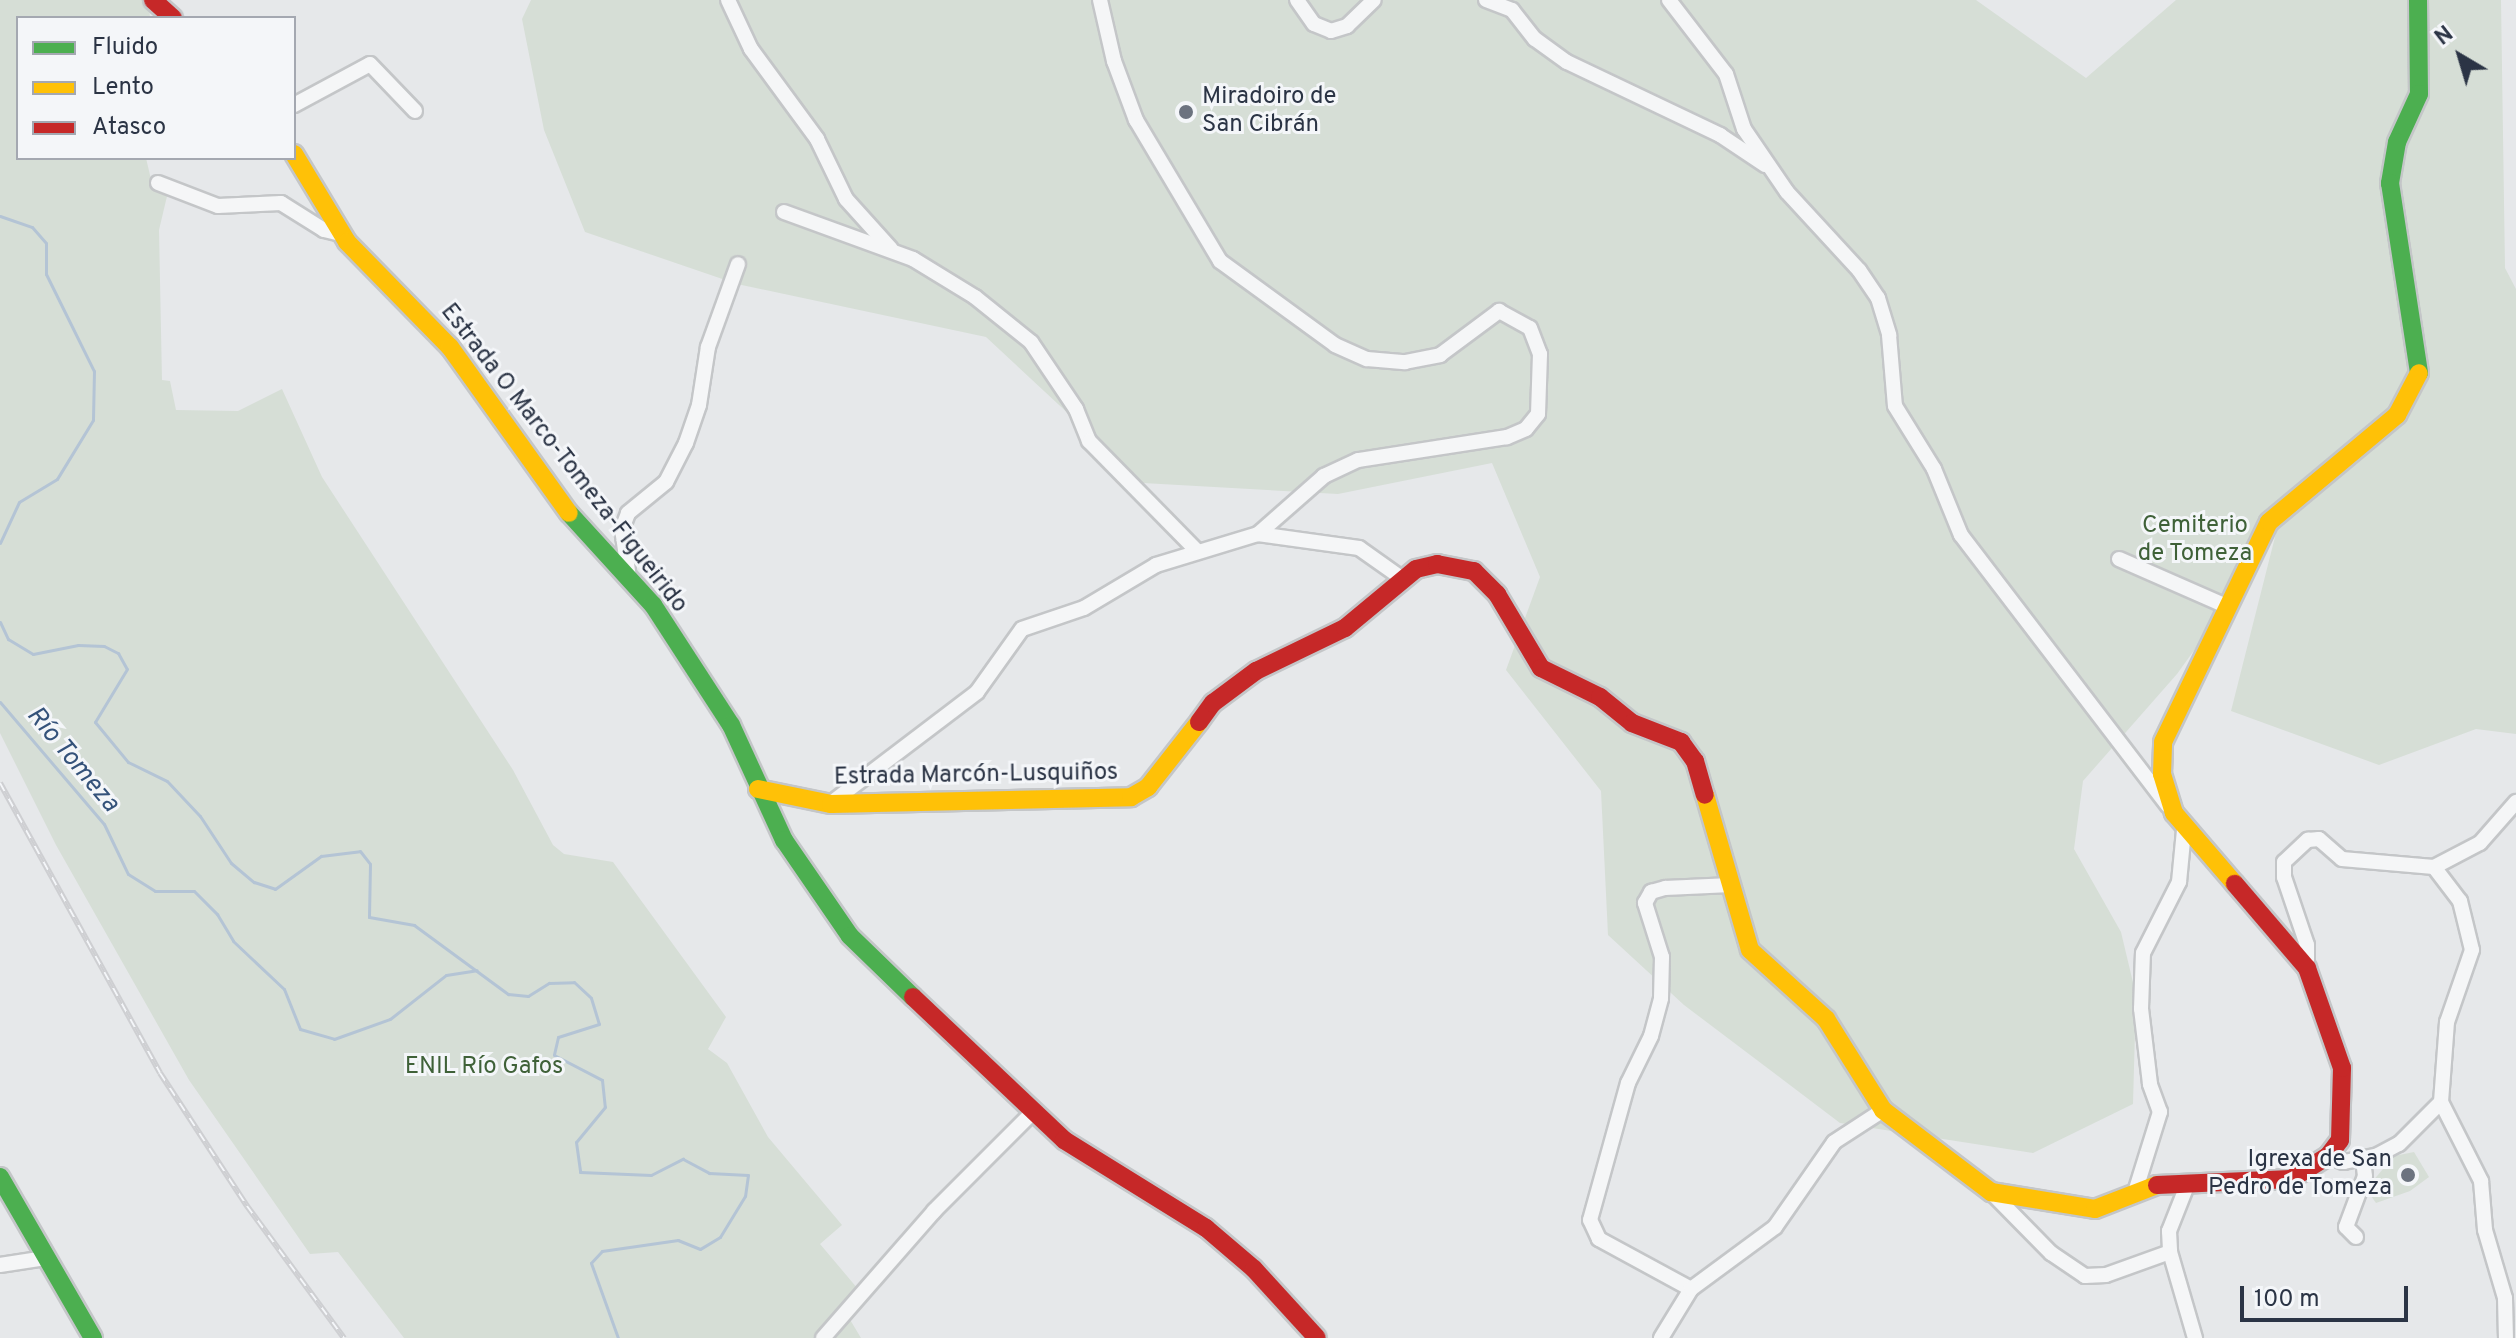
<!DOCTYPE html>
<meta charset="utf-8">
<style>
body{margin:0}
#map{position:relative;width:2516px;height:1338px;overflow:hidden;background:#e6e8ea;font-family:Overpass,sans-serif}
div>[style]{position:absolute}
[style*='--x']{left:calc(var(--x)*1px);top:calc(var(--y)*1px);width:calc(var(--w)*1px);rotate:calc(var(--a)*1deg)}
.green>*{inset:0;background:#d6ded6}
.stream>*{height:3px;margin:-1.5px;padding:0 1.5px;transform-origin:1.5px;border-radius:1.5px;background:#b4c4d5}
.roads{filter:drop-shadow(2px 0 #c4c6c8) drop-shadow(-2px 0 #c4c6c8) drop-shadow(0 2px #c4c6c8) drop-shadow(0 -2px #c4c6c8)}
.street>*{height:14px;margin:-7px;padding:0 7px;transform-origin:7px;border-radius:7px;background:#f5f6f7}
.fast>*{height:18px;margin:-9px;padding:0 9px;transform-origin:9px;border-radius:9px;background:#4caf50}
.slow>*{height:18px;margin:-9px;padding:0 9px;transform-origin:9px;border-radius:9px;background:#ffc107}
.jam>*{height:18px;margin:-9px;padding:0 9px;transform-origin:9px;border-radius:9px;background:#c62828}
.rail>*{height:6px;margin-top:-3px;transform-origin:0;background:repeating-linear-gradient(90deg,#f4f6f9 0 9px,#cecfd2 0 18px);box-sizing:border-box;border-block:2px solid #cecfd2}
.dots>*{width:22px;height:22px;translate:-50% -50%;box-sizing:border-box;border:4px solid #f4f6f9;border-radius:50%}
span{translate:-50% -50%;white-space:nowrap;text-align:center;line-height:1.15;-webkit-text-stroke:6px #f4f6f9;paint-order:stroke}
.poi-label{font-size:24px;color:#2b3445}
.left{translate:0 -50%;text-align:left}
.right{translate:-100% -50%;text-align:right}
.street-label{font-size:24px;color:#2b3445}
.park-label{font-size:24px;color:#3f6138}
.water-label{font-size:26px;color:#34527a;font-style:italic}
.legend{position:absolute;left:16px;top:16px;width:280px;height:144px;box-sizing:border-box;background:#f4f6f9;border:2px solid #a4a8b1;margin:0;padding:10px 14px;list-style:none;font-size:24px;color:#2b3445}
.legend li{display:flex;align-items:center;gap:16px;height:40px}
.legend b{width:40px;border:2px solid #a4a8b1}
.north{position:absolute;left:2420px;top:16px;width:80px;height:80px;-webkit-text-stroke:6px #f4f6f9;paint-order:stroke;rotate:322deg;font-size:22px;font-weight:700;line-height:32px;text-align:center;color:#2b3445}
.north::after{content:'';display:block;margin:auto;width:28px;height:36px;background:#2b3445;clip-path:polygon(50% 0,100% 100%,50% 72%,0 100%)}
.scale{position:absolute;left:2240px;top:1286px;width:168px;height:36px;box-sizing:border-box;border:4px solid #2b3445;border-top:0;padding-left:10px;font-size:24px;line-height:28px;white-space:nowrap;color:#2b3445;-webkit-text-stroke:6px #f4f6f9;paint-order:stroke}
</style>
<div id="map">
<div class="green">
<div style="clip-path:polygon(0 0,142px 0,149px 6px,150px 18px,18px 18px,18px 158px,146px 158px,153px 188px,158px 183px,159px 191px,168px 192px,159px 230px,162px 380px,170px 381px,176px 410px,238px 411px,282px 389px,322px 477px,513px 770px,553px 845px,564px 854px,613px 862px,726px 1017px,708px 1049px,727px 1063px,768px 1137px,842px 1225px,820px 1244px,858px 1289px,846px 1313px,861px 1338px,404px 1338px,338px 1252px,310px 1254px,189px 1080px,56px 845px,0 733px)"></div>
<div style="clip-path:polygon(531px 0,1976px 0,2086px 78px,2176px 0,2501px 0,2505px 268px,2516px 289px,2516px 734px,2476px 729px,2379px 765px,2231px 711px,2276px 533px,2259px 523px,2226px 606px,2177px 674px,2083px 781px,2074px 849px,2121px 932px,2136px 995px,2133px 1104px,2033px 1153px,1840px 1123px,1684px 1005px,1608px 935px,1601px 791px,1506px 670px,1540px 577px,1492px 463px,1338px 494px,1143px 483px,986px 337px,737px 284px,585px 232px,544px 130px,522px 19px)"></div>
<div style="clip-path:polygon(2414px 1152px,2429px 1177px,2410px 1191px,2376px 1203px,2366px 1189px,2394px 1156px)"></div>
</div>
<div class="stream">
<div style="--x:0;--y:216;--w:34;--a:19"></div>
<div style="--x:32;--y:227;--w:21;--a:49"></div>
<div style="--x:46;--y:243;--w:31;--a:90"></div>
<div style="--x:46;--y:274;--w:108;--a:63.7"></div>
<div style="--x:94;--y:371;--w:49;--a:91.2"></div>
<div style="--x:93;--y:420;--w:69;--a:121.4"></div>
<div style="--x:57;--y:479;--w:44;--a:148.8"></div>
<div style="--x:19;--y:502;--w:45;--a:114.9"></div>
<div style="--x:0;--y:622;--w:19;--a:65"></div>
<div style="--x:8;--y:639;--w:29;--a:31"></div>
<div style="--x:33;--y:654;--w:46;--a:-11.3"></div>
<div style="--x:78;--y:645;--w:26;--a:2"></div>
<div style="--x:104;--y:646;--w:16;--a:27"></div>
<div style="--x:118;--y:653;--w:18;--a:61"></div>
<div style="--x:127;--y:669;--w:62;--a:121.1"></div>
<div style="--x:95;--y:722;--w:52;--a:50.5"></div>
<div style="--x:128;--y:762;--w:43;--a:26"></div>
<div style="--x:167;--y:781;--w:48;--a:46.7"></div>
<div style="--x:200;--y:816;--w:56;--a:56.6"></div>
<div style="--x:231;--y:863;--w:30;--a:40"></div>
<div style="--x:254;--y:882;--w:22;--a:18"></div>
<div style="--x:275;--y:889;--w:57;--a:-35.7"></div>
<div style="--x:321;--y:856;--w:39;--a:-7"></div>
<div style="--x:360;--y:851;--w:16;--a:52"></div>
<div style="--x:370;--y:864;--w:53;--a:91.1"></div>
<div style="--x:369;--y:917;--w:46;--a:10.1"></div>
<div style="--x:414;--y:925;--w:117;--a:36.3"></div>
<div style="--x:508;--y:994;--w:20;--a:6"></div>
<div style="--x:528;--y:996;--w:25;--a:-32"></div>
<div style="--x:549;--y:983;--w:25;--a:-2"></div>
<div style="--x:574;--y:982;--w:23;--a:43"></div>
<div style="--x:591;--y:998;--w:27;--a:73"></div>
<div style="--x:599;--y:1024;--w:43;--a:162.4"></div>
<div style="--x:558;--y:1037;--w:18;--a:103"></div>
<div style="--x:554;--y:1055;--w:54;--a:27.5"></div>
<div style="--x:602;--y:1080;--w:27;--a:84"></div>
<div style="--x:605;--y:1107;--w:45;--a:129.6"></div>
<div style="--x:576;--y:1142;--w:30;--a:82"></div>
<div style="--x:580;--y:1172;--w:71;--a:2.4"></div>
<div style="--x:651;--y:1175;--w:36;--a:-27"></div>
<div style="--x:683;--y:1159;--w:30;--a:28"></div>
<div style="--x:709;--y:1173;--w:39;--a:3"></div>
<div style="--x:748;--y:1175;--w:21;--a:98"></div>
<div style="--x:745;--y:1196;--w:48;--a:121.4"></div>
<div style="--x:720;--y:1237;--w:23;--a:149"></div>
<div style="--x:700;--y:1249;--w:24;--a:-158"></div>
<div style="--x:678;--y:1240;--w:77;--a:171.8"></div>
<div style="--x:602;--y:1251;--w:16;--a:133"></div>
<div style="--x:591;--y:1263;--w:80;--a:70.2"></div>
<div style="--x:0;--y:702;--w:160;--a:49.6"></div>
<div style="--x:104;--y:824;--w:55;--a:64.4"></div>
<div style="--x:128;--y:874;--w:32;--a:32"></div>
<div style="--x:155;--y:891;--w:39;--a:0"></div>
<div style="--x:194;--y:891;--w:33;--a:45"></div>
<div style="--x:217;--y:914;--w:31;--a:59"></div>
<div style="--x:233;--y:941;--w:70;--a:43.3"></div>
<div style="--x:284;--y:989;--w:43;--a:68.2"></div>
<div style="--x:300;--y:1029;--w:35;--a:16"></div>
<div style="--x:334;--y:1039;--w:59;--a:-19.7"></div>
<div style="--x:390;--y:1019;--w:71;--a:-38.2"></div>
<div style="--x:446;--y:975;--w:31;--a:-9"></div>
</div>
<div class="roads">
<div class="street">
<div style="--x:728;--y:0;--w:54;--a:64.9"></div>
<div style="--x:751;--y:49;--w:112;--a:53.7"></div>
<div style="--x:817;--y:139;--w:67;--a:64.2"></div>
<div style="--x:846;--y:199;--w:67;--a:48"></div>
<div style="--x:1100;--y:0;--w:63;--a:77.1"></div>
<div style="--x:1114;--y:61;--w:63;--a:69.6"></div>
<div style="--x:1136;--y:120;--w:164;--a:59.2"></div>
<div style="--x:1220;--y:261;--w:142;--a:36.1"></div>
<div style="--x:1335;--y:345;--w:35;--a:24"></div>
<div style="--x:1367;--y:359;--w:38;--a:5"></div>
<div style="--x:1405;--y:362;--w:36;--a:-11"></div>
<div style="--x:1440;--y:355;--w:74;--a:-36.7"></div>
<div style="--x:1499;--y:311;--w:35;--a:29"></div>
<div style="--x:1530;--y:328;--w:28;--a:69"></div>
<div style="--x:1540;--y:354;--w:60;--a:91.9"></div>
<div style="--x:1538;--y:414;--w:19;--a:129"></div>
<div style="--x:1526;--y:429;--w:21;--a:157"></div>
<div style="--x:1507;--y:437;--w:151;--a:171.2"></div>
<div style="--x:1358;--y:460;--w:38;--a:155"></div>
<div style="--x:1324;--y:476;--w:88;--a:138.7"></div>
<div style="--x:1297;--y:0;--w:29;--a:55"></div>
<div style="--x:1314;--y:24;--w:18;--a:22"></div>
<div style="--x:1331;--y:31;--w:17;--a:-17"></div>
<div style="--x:1347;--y:26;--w:37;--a:-44"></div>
<div style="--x:1486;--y:0;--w:28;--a:21"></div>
<div style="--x:1512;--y:10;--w:37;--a:52"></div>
<div style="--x:1535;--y:39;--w:39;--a:36"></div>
<div style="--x:1567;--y:62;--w:170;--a:25.5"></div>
<div style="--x:1720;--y:135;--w:54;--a:33.7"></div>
<div style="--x:1669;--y:0;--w:93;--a:52.4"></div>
<div style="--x:1726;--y:74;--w:58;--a:71.9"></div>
<div style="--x:1744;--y:129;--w:76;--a:55.7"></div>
<div style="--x:1787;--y:192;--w:106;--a:47.3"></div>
<div style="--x:1859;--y:270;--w:34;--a:56"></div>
<div style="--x:1878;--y:298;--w:39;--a:73"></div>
<div style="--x:1889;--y:335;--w:71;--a:85.2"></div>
<div style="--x:1895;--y:406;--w:74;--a:58.2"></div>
<div style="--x:1934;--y:469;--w:71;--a:67.8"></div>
<div style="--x:1961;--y:535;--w:341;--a:52.6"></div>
<div style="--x:294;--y:105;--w:86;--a:-28.3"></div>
<div style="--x:370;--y:64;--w:65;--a:46.2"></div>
<div style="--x:158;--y:183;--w:64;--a:21"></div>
<div style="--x:218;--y:206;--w:63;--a:-2.7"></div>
<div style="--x:281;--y:203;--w:51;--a:32.1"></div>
<div style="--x:324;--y:230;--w:17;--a:13"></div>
<div style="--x:784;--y:212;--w:137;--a:20"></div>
<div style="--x:913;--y:259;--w:73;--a:31.5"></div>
<div style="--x:975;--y:297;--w:72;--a:38.8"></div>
<div style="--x:1031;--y:342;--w:81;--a:56.1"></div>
<div style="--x:1076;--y:409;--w:35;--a:68"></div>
<div style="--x:1089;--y:441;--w:153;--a:45.5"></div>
<div style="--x:2119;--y:559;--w:117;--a:23.7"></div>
<div style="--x:629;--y:578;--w:49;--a:-98.1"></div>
<div style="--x:622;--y:529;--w:17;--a:-69"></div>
<div style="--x:628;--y:513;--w:49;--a:-39.2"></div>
<div style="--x:666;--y:482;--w:44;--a:-62.9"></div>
<div style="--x:686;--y:443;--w:40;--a:-71.1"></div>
<div style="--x:699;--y:405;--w:59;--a:-81.2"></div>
<div style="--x:708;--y:347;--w:88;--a:-70.1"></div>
<div style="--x:831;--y:803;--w:183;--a:-37.2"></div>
<div style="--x:977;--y:692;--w:77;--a:-54.5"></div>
<div style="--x:1022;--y:629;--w:65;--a:-18.7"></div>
<div style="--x:1084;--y:608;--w:84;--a:-30.8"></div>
<div style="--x:1156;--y:565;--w:107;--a:-16.9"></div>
<div style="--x:1258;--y:534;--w:102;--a:7.9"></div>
<div style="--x:1359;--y:548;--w:50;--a:35.3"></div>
<div style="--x:2434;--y:867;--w:43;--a:52.6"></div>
<div style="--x:2460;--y:901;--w:50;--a:76.2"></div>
<div style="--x:2472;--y:950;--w:76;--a:109.1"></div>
<div style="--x:2447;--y:1022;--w:80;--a:94.3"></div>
<div style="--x:2441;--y:1102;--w:89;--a:63.1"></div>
<div style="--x:2481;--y:1181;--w:49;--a:85.3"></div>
<div style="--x:2485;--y:1230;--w:71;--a:73.6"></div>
<div style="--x:2505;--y:1298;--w:40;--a:88.6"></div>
<div style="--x:2307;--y:968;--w:23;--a:-90"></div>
<div style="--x:2307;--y:945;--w:72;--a:-108.7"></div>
<div style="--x:2284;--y:877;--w:15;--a:-90"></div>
<div style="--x:2284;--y:862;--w:33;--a:-43"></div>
<div style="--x:2308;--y:840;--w:11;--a:-5"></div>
<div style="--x:2319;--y:839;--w:30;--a:41"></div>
<div style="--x:2342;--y:859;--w:92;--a:5"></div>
<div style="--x:2434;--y:867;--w:52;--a:-27.6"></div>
<div style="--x:2480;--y:843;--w:55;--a:-48.7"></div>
<div style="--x:2328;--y:1156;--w:17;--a:21"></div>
<div style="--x:2344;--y:1162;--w:33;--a:-11"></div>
<div style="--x:2376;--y:1156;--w:26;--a:-28"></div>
<div style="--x:2399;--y:1144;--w:59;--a:-45"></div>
<div style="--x:2188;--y:1183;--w:52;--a:111.6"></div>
<div style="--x:2169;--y:1231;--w:21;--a:87"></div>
<div style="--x:2170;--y:1252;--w:90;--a:73.8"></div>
<div style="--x:2136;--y:1189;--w:81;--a:-72.7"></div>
<div style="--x:2160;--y:1112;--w:30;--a:-110"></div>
<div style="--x:2150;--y:1084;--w:76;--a:-96.8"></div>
<div style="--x:2141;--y:1009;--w:56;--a:-88"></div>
<div style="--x:2143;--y:953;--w:80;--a:-63.1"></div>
<div style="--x:2179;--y:882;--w:52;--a:-84.5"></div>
<div style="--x:1991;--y:1192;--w:86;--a:45.5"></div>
<div style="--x:2051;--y:1253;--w:41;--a:34.1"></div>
<div style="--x:2085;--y:1276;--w:21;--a:-3"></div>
<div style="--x:2106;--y:1275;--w:68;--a:-19.8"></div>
<div style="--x:2356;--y:1237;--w:14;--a:-135"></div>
<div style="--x:2346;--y:1227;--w:54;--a:-69.6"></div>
<div style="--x:2365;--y:1176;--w:17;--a:-97"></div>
<div style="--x:0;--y:1265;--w:46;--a:-8.8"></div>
<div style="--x:1691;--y:1289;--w:105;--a:-151.5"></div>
<div style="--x:1599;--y:1239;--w:21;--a:-115"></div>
<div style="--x:1590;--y:1220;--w:142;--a:-74.5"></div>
<div style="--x:1628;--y:1083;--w:52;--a:-63.9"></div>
<div style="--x:1651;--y:1036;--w:39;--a:-75"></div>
<div style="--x:1661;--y:998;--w:41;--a:-88.6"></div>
<div style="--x:1662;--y:957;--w:57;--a:-107.5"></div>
<div style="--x:1645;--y:903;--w:13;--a:-61"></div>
<div style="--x:1651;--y:892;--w:15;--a:-16"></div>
<div style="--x:1665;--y:888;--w:66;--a:-2.6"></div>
<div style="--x:823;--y:1338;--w:169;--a:-48.8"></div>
<div style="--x:934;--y:1211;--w:139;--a:-45"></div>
<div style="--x:1661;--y:1338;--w:57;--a:-58.5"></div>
<div style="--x:1691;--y:1289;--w:104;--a:-36.4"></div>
<div style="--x:1775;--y:1227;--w:103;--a:-55.2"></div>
<div style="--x:1834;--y:1142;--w:59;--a:-33.1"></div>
</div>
<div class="fast">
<div style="--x:2418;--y:0;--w:94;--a:89.4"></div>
<div style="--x:2419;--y:94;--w:53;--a:114.6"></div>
<div style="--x:2397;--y:142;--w:42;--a:99.7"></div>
<div style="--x:2390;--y:183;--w:192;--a:81.3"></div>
<div style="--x:569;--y:513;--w:125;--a:47.6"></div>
<div style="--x:653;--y:605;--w:143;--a:57"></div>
<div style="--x:731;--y:725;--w:127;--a:65.3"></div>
<div style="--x:784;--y:840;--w:116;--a:55.5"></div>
<div style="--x:850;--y:936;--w:88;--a:44.1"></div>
<div style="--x:0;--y:1177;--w:186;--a:60"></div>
</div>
<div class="slow">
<div style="--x:294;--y:154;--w:103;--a:58.9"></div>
<div style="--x:347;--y:242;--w:147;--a:45.6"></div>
<div style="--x:450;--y:347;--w:204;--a:54.4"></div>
<div style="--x:758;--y:789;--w:75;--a:11.6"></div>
<div style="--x:831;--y:804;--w:300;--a:-1.3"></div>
<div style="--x:1131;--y:797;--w:20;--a:-30"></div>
<div style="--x:1148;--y:787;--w:83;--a:-51.9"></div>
<div style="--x:1705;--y:795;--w:161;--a:73.8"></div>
<div style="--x:1750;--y:950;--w:103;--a:42.2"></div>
<div style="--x:1826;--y:1019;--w:107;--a:57.9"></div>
<div style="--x:1883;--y:1110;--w:136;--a:37.2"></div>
<div style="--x:1991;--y:1192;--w:105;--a:9.3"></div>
<div style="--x:2095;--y:1209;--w:66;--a:-21.2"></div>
<div style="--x:2235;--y:884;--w:94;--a:-130.7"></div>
<div style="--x:2174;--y:813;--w:41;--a:-107.1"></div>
<div style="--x:2162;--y:774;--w:32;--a:-88"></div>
<div style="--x:2163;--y:742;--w:244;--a:-64.3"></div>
<div style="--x:2269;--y:522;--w:167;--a:-39.9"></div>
<div style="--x:2397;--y:415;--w:47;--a:-62.4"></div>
</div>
<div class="jam">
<div style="--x:153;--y:0;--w:27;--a:42"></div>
<div style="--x:1199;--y:722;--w:24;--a:-54"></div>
<div style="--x:1213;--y:703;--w:54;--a:-36.7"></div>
<div style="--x:1256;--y:671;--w:99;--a:-25.8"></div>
<div style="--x:1345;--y:628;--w:92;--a:-39.7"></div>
<div style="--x:1416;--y:569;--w:22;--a:-13"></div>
<div style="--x:1437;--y:564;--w:38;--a:11"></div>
<div style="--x:1474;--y:571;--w:33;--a:45"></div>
<div style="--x:1497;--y:594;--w:86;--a:59.3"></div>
<div style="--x:1541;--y:668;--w:66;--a:26.2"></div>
<div style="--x:1600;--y:697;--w:41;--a:39.1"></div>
<div style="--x:1632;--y:723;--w:53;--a:21.2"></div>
<div style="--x:1681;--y:742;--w:24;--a:54"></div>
<div style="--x:1695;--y:761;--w:35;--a:74"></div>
<div style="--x:913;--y:997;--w:208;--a:43.4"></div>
<div style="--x:1064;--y:1140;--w:167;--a:31.8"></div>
<div style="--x:1206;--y:1228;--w:63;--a:40.5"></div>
<div style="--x:1254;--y:1269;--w:93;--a:47.6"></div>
<div style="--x:2157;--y:1185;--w:134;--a:-2.6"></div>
<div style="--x:2291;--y:1179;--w:44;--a:-31.9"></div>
<div style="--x:2328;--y:1156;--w:20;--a:-53"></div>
<div style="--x:2340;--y:1140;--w:72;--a:-88.4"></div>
<div style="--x:2342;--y:1068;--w:106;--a:-109.3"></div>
<div style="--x:2307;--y:968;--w:111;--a:-130.6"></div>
</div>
</div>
<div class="rail">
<div style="--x:0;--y:783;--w:331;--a:61.1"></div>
<div style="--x:160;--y:1073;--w:159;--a:56.8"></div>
<div style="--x:247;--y:1206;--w:164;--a:53.7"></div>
</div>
<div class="dots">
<div style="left:1186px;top:112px;background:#6c737f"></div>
<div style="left:2408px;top:1175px;background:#6c737f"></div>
</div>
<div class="poi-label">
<span class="left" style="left:1202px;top:112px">Miradoiro de<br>San Cibrán</span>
<span class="right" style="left:2392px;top:1175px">Igrexa de San<br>Pedro de Tomeza</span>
</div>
<div class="street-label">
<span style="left:563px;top:459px;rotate:52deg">Estrada O Marco-Tomeza-Figueirido</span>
<span style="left:976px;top:776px;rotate:-1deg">Estrada Marcón-Lusquiños</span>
</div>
<div class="park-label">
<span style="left:2195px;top:541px">Cemiterio<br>de Tomeza</span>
<span style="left:484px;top:1068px">ENIL Río Gafos</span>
</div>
<div class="water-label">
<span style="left:72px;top:760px;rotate:50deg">Río Tomeza</span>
</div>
<ul class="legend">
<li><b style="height:10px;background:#4caf50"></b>Fluido</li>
<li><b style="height:10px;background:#ffc107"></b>Lento</li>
<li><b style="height:10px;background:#c62828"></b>Atasco</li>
</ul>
<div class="north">N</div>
<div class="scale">100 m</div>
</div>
